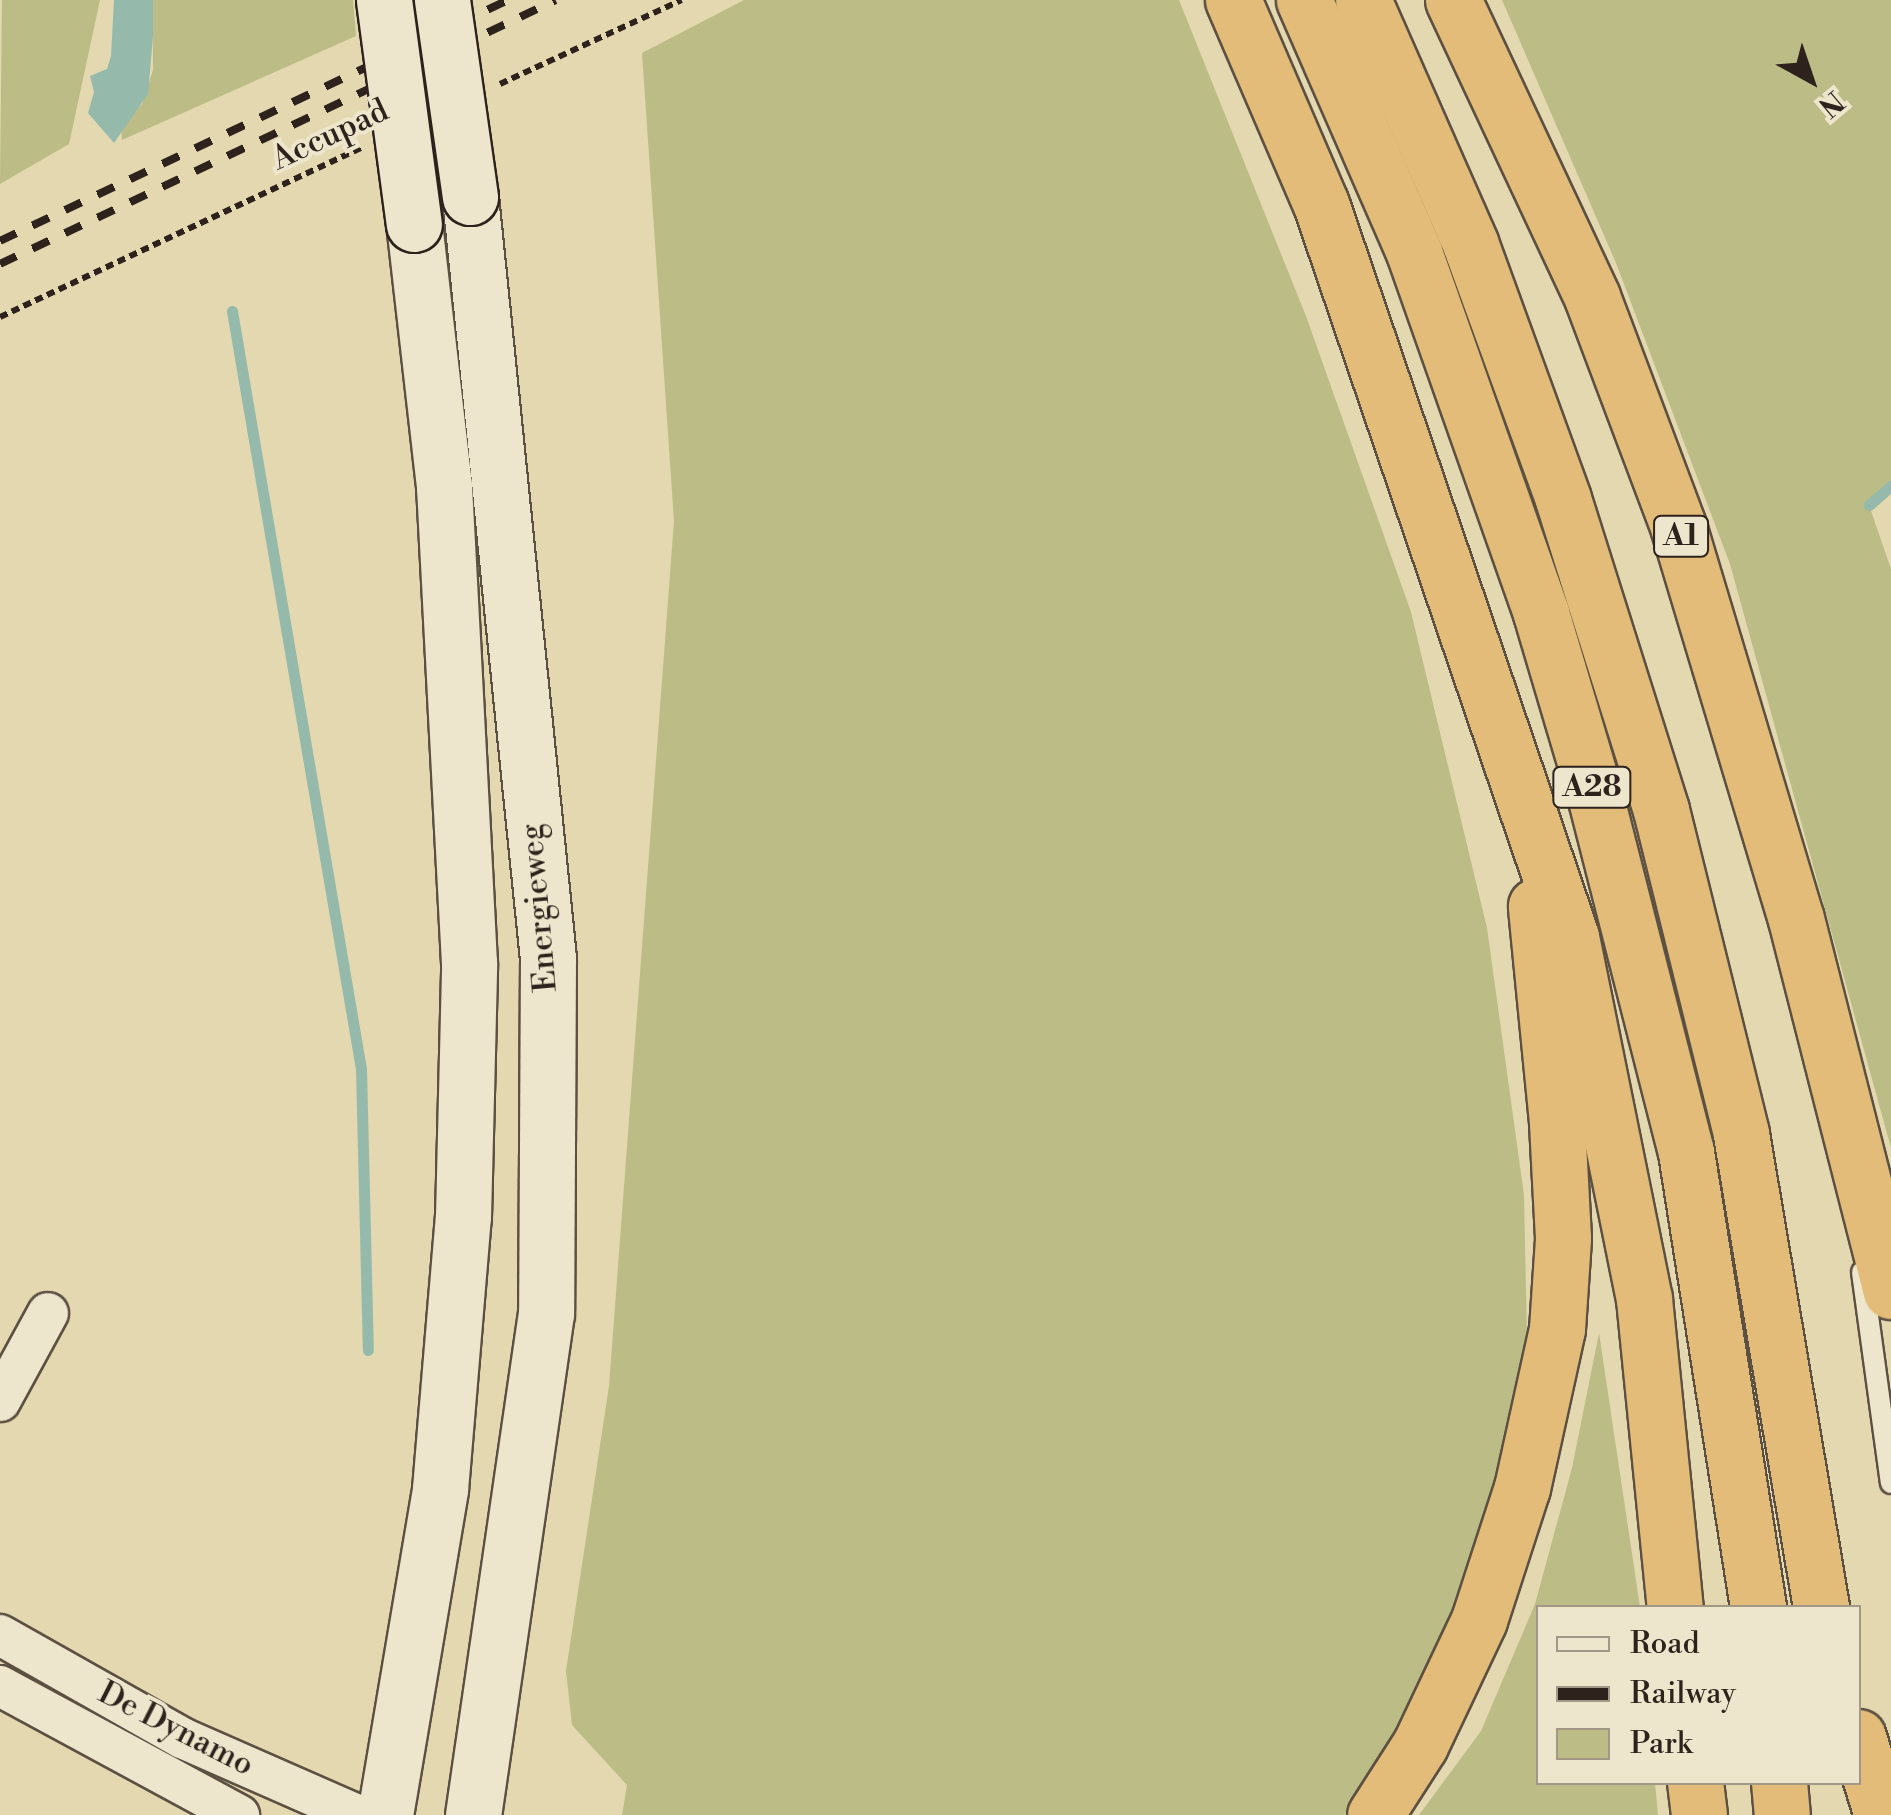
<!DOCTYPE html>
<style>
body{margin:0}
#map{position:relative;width:1891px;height:1815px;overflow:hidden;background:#e4d8b0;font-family:"Libre Bodoni",serif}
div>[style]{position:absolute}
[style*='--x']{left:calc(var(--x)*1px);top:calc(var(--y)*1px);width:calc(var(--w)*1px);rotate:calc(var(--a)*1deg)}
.green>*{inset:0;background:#bbbc86}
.water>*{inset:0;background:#95baab}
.stream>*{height:11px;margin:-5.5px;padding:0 5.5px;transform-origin:5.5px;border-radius:5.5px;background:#95baab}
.path>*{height:6px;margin-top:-3px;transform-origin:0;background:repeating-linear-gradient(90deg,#2e221d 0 8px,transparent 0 13px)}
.roads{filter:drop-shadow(2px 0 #5c5042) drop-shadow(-2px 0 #5c5042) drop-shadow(0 2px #5c5042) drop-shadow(0 -2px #5c5042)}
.service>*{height:20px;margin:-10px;padding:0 10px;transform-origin:10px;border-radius:10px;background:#ede6cc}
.minor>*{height:40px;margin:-20px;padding:0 20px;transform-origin:20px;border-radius:20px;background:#ede6cc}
.secondary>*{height:55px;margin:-27.5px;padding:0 27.5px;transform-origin:27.5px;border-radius:27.5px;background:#ede6cc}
.motorway>*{height:55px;margin:-27.5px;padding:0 27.5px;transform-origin:27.5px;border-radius:27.5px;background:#e2bc78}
.rail>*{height:8px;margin-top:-4px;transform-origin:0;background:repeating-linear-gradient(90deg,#2e221d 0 18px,transparent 0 36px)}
.bridges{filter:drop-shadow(2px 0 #2e221d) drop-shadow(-2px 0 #2e221d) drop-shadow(0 2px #2e221d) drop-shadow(0 -2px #2e221d)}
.secondary-bridge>*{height:55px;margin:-27.5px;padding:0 27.5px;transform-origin:27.5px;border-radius:27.5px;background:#ede6cc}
span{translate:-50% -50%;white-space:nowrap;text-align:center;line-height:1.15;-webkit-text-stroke:8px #ede6cc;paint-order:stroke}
.shield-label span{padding:2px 8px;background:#ede6cc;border:2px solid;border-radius:8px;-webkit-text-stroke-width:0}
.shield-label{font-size:30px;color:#2e221d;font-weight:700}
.street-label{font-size:32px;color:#2e221d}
.legend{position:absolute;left:1536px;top:1605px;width:325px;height:180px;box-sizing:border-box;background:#ede6cc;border:2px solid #a19886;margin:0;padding:12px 18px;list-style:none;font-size:30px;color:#2e221d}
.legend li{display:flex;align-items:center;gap:20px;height:50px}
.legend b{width:50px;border:2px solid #a19886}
.north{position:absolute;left:1761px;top:30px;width:100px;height:100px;-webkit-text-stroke:8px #ede6cc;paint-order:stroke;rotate:140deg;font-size:28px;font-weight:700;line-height:40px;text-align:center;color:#2e221d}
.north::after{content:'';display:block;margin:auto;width:35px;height:45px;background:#2e221d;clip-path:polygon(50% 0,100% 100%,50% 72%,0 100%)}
</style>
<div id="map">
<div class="green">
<div style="clip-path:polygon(2px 0,100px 0,69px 144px,0 184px)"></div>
<div style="clip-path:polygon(153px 0,353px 0,356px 36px,122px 140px,121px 126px,142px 104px,153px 70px)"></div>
<div style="clip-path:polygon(744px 0,1179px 0,1306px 316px,1411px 612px,1487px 928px,1524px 1195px,1527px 1339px,1478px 1563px,1376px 1774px,1345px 1815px,622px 1815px,627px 1785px,572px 1725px,566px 1671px,609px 1386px,674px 521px,642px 53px)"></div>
<div style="clip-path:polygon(1502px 0,1891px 0,1891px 486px,1869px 505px,1891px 569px,1891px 1148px,1730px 564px,1616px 263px)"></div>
<div style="clip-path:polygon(1599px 1333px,1640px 1607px,1538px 1608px,1538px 1782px,1655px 1783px,1658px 1815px,1419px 1815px,1481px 1731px,1535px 1604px,1572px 1468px)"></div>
</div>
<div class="water">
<div style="clip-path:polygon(114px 0,153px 0,153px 37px,148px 94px,114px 143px,88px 113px,94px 92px,90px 76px,107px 69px,111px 56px)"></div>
</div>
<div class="stream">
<div style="--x:232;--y:311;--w:769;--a:80.34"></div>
<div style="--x:361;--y:1069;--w:281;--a:88.6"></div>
<div style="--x:1869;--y:505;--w:29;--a:-41"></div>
</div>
<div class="path">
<div style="--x:500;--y:84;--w:200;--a:-24.8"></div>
<div style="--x:0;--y:317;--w:399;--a:-25.1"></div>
</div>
<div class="roads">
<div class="service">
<div style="--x:1862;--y:1272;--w:213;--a:82.2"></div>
</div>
<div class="minor">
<div style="--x:0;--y:1401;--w:100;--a:-61.4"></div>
<div style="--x:0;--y:1635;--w:209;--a:29.5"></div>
<div style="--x:182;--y:1738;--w:191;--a:23.7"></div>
<div style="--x:0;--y:1686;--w:272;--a:28.4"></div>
</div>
<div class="secondary">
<div style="--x:470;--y:197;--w:765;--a:84.15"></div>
<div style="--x:548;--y:958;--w:355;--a:90.3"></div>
<div style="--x:546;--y:1313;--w:507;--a:98.27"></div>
<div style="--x:385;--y:1815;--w:331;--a:-80.4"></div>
<div style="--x:440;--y:1489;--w:273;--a:-85.2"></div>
<div style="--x:463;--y:1217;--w:254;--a:-88.6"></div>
<div style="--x:469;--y:963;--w:478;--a:-93"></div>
<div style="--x:444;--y:486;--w:264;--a:-96.5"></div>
</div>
<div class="motorway">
<div style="--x:1233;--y:0;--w:222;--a:66.7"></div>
<div style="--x:1321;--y:204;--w:774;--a:71.17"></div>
<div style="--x:1571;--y:937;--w:369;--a:78.6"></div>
<div style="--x:1644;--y:1299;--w:311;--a:84.3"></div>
<div style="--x:1304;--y:0;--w:275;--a:66.4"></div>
<div style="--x:1414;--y:252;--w:383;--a:70.6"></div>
<div style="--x:1541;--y:613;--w:194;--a:73.5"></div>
<div style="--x:1596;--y:799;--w:364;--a:75.7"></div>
<div style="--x:1686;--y:1152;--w:462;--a:81"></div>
<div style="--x:1363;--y:0;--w:266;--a:66.2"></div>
<div style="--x:1470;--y:243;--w:272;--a:70"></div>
<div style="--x:1563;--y:499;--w:326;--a:72.5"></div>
<div style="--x:1661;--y:810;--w:334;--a:76.1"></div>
<div style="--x:1741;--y:1134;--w:481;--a:80.4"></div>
<div style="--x:1453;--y:0;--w:328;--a:64.9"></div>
<div style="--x:1592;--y:297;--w:245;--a:69.4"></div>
<div style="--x:1678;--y:526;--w:410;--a:73.3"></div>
<div style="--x:1796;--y:919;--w:384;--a:75.7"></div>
<div style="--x:1858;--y:1737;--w:82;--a:72.9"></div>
<div style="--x:1695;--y:1782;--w:33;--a:83"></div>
<div style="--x:1779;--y:1782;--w:33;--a:85"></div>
<div style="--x:1375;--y:1815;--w:83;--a:-57.3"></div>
<div style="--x:1420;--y:1745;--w:138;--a:-64.7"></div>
<div style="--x:1479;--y:1620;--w:139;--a:-72"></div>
<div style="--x:1522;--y:1488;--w:163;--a:-77.6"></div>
<div style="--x:1557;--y:1329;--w:91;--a:-86.2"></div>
<div style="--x:1563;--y:1238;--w:116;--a:-93"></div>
<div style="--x:1557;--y:1122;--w:217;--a:-95.6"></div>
</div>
</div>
<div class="rail">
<div style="--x:0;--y:241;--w:562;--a:-25.38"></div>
<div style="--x:0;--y:264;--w:615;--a:-25.4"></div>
</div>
<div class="bridges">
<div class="secondary-bridge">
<div style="--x:384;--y:0;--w:226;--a:82.4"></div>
<div style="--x:442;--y:0;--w:199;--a:81.9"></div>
</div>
</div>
<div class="shield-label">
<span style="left:1681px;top:536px">A1</span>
<span style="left:1592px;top:787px">A28</span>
</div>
<div class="street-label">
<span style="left:330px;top:135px;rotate:-25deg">Accupad</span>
<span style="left:539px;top:908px;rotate:-95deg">Energieweg</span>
<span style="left:176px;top:1729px;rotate:27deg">De Dynamo</span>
</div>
<ul class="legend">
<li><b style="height:12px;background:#ede6cc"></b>Road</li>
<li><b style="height:12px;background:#2e221d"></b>Railway</li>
<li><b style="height:28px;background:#bbbc86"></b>Park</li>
</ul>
<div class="north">N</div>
</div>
